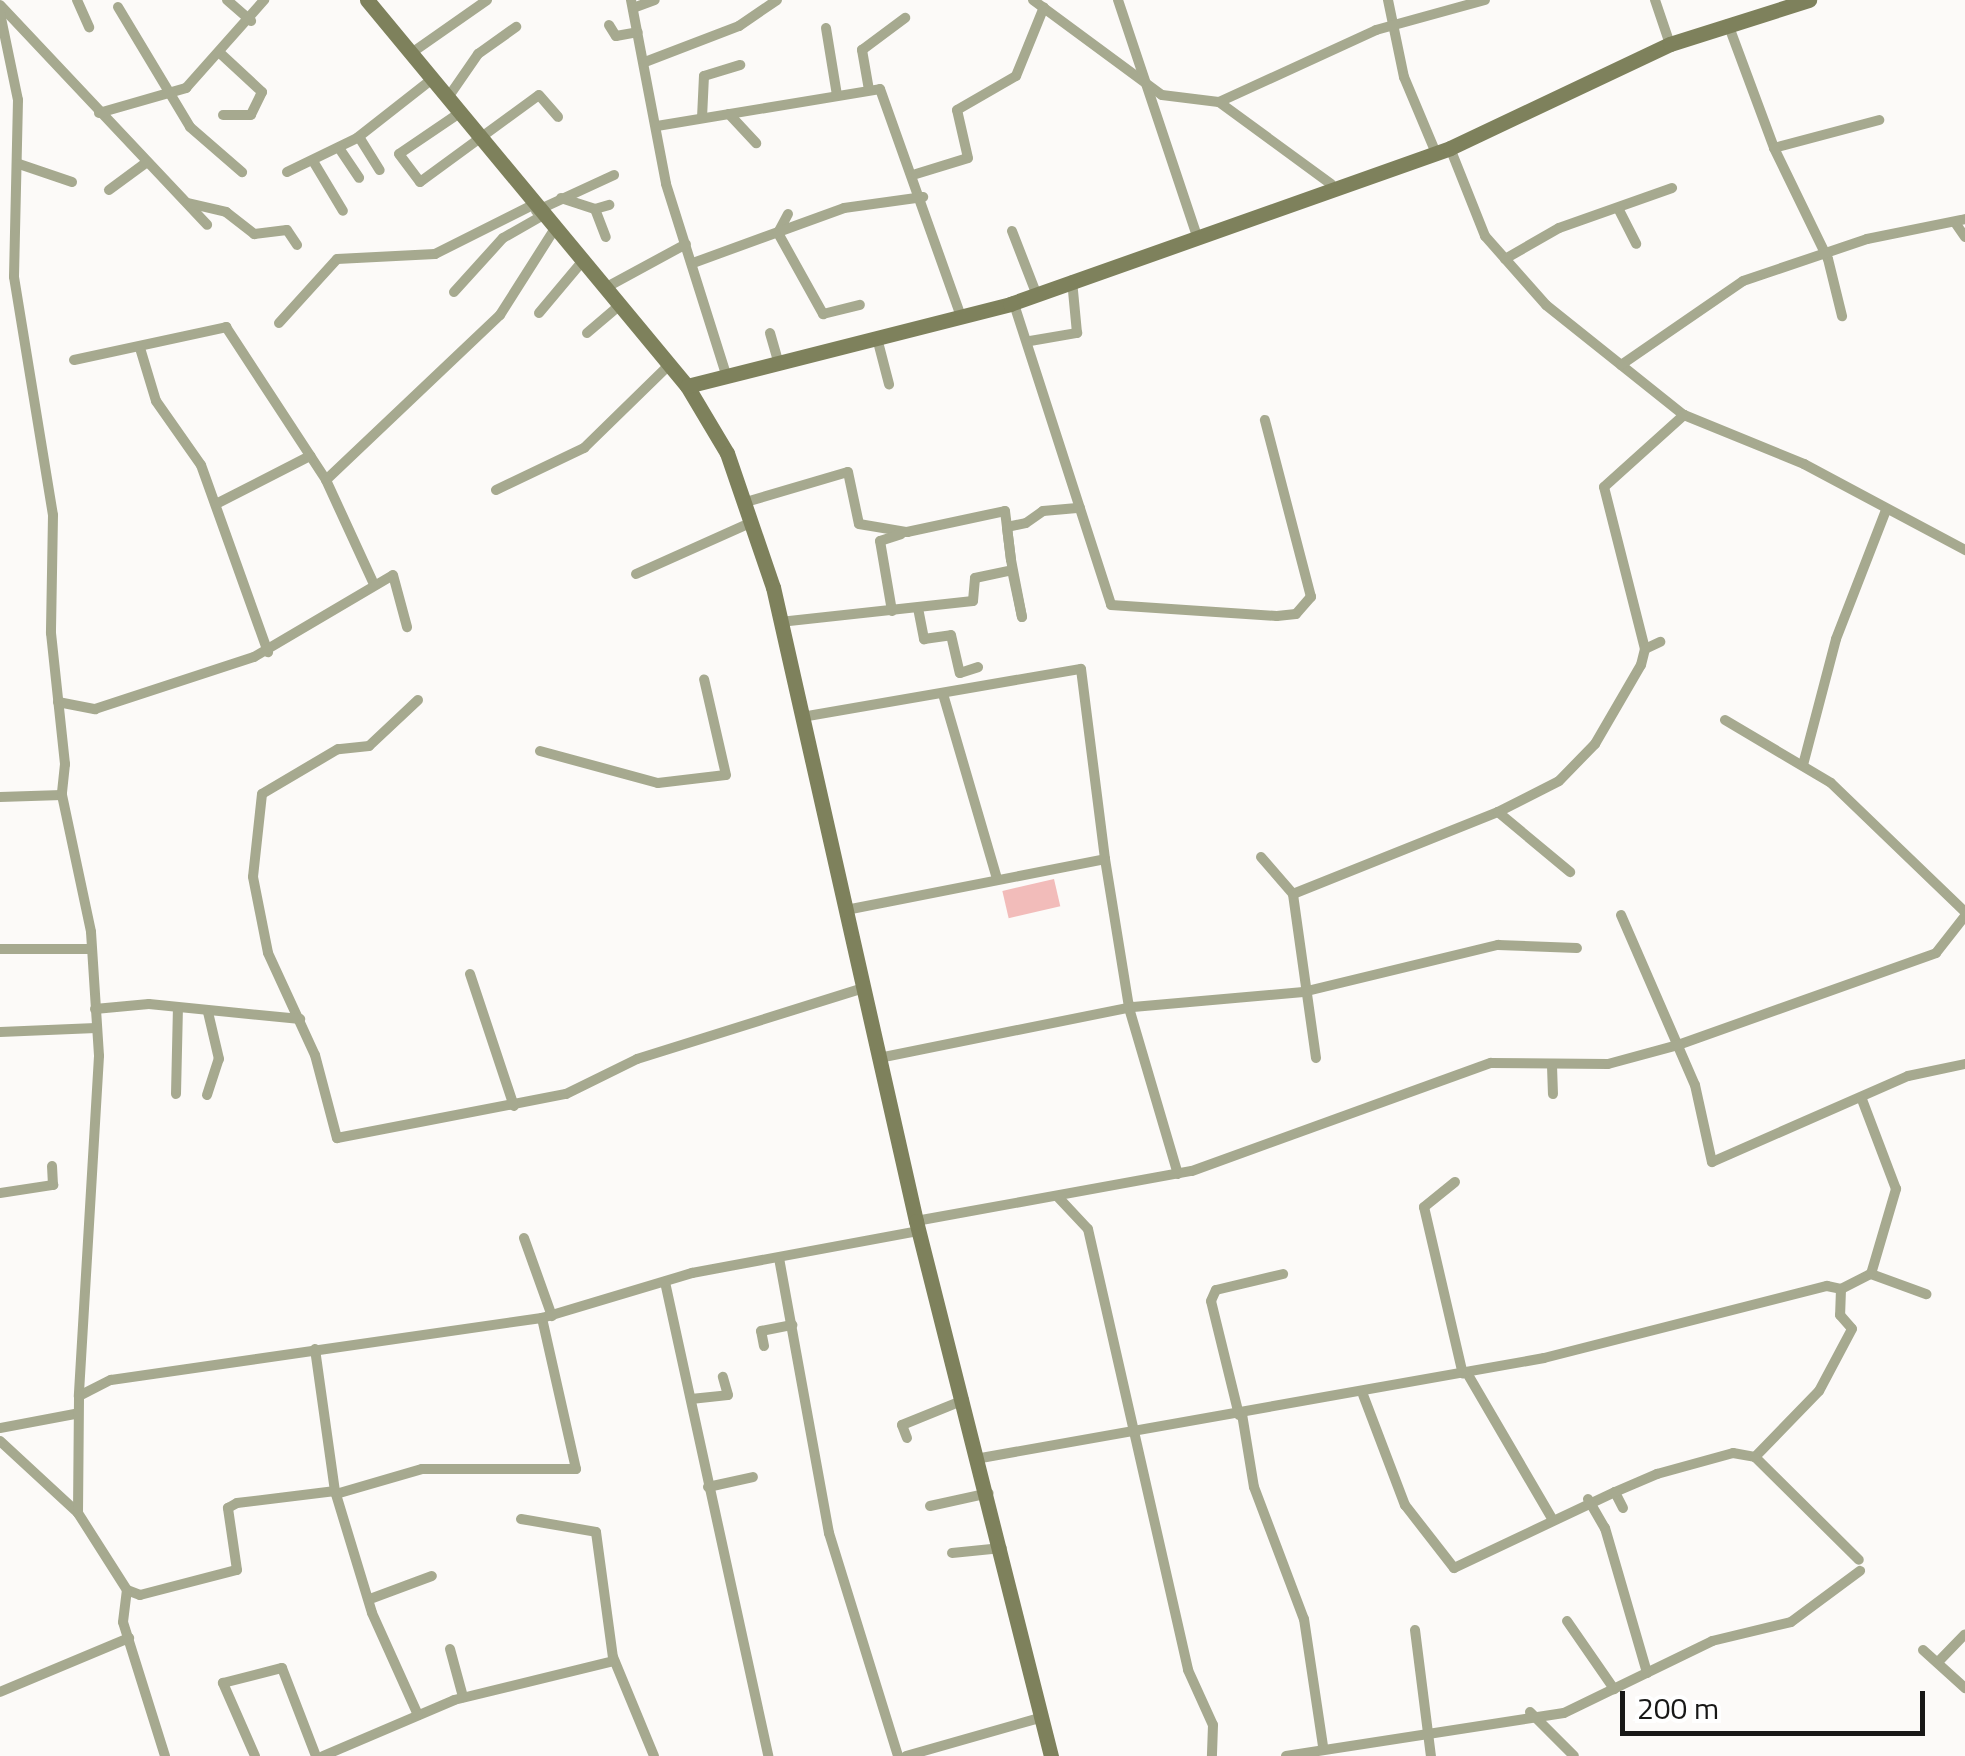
<!DOCTYPE html>
<style>
body{margin:0}
#map{position:relative;width:1965px;height:1756px;overflow:hidden;background:#fcfaf8;font-family:"Titillium Web",sans-serif}
div>[style]{position:absolute}
[style*='--x']{left:calc(var(--x)*1px);top:calc(var(--y)*1px);width:calc(var(--w)*1px);rotate:calc(var(--a)*1deg)}
.green>*{inset:0;background:#f2bcba;transform-origin:0 0}
.street>*{height:10px;margin:-5px;padding:0 5px;transform-origin:5px;border-radius:5px;background:#a6a98f}
.secondary>*{height:15px;margin:-7.5px;padding:0 7.5px;transform-origin:7.5px;border-radius:7.5px;background:#7e815c}
span{translate:-50% -50%;white-space:nowrap;text-align:center;line-height:1.15;-webkit-text-stroke:10px #fff;paint-order:stroke}
.scale{position:absolute;left:1620px;top:1691px;width:305px;height:45px;box-sizing:border-box;border:5px solid #181817;border-top:0;padding-left:12px;font-size:30px;line-height:35px;white-space:nowrap;color:#181817;-webkit-text-stroke:8px #fff;paint-order:stroke}
</style>
<div id="map">
<div class="green">
<div style="left:1054px;top:879px;width:28px;height:53px;rotate:77deg"></div>
</div>
<div class="street">
<div style="--x:77;--y:0;--w:30;--a:66"></div>
<div style="--x:227;--y:0;--w:32;--a:41"></div>
<div style="--x:631;--y:0;--w:187;--a:79.2"></div>
<div style="--x:666;--y:184;--w:203;--a:72.5"></div>
<div style="--x:1033;--y:0;--w:160;--a:36.4"></div>
<div style="--x:1162;--y:95;--w:57;--a:7"></div>
<div style="--x:1219;--y:102;--w:139;--a:36.2"></div>
<div style="--x:1118;--y:0;--w:249;--a:71.5"></div>
<div style="--x:1388;--y:0;--w:79;--a:78.3"></div>
<div style="--x:1404;--y:77;--w:82;--a:67.2"></div>
<div style="--x:1655;--y:0;--w:46;--a:71.2"></div>
<div style="--x:0;--y:5;--w:302;--a:46.7"></div>
<div style="--x:118;--y:7;--w:140;--a:59"></div>
<div style="--x:190;--y:127;--w:69;--a:40.9"></div>
<div style="--x:633;--y:8;--w:23;--a:-20"></div>
<div style="--x:0;--y:13;--w:89;--a:78.3"></div>
<div style="--x:18;--y:100;--w:177;--a:91.3"></div>
<div style="--x:14;--y:277;--w:241;--a:80.7"></div>
<div style="--x:53;--y:515;--w:118;--a:91"></div>
<div style="--x:51;--y:633;--w:132;--a:83.9"></div>
<div style="--x:65;--y:764;--w:31;--a:96"></div>
<div style="--x:62;--y:795;--w:62;--a:178.2"></div>
<div style="--x:1728;--y:24;--w:132;--a:69.6"></div>
<div style="--x:1774;--y:148;--w:109;--a:-14.9"></div>
<div style="--x:609;--y:25;--w:13;--a:58"></div>
<div style="--x:616;--y:36;--w:22;--a:-10"></div>
<div style="--x:826;--y:28;--w:68;--a:80.7"></div>
<div style="--x:221;--y:54;--w:56;--a:42.8"></div>
<div style="--x:262;--y:92;--w:25;--a:116"></div>
<div style="--x:251;--y:115;--w:28;--a:180"></div>
<div style="--x:410;--y:54;--w:94;--a:-35"></div>
<div style="--x:645;--y:62;--w:101;--a:-21"></div>
<div style="--x:739;--y:26;--w:46;--a:-34.4"></div>
<div style="--x:869;--y:90;--w:41;--a:-99.9"></div>
<div style="--x:862;--y:50;--w:54;--a:-36.7"></div>
<div style="--x:447;--y:99;--w:55;--a:-55.4"></div>
<div style="--x:478;--y:54;--w:47;--a:-35.4"></div>
<div style="--x:1219;--y:102;--w:173;--a:-24.6"></div>
<div style="--x:1376;--y:30;--w:113;--a:-15.4"></div>
<div style="--x:99;--y:113;--w:91;--a:-16"></div>
<div style="--x:186;--y:88;--w:118;--a:-48.4"></div>
<div style="--x:458;--y:114;--w:71;--a:145.9"></div>
<div style="--x:399;--y:154;--w:35;--a:53"></div>
<div style="--x:420;--y:182;--w:147;--a:-36.2"></div>
<div style="--x:539;--y:95;--w:29;--a:49"></div>
<div style="--x:729;--y:114;--w:40;--a:47"></div>
<div style="--x:702;--y:118;--w:42;--a:-87.3"></div>
<div style="--x:704;--y:76;--w:38;--a:-17"></div>
<div style="--x:657;--y:126;--w:226;--a:-9.4"></div>
<div style="--x:880;--y:89;--w:239;--a:70.4"></div>
<div style="--x:359;--y:137;--w:39;--a:58"></div>
<div style="--x:339;--y:148;--w:36;--a:56"></div>
<div style="--x:1450;--y:148;--w:95;--a:68.3"></div>
<div style="--x:1485;--y:236;--w:92;--a:48.5"></div>
<div style="--x:1546;--y:305;--w:176;--a:38.6"></div>
<div style="--x:1684;--y:415;--w:130;--a:22.2"></div>
<div style="--x:1804;--y:464;--w:183;--a:28.1"></div>
<div style="--x:1774;--y:148;--w:123;--a:64.1"></div>
<div style="--x:1828;--y:259;--w:59;--a:76.2"></div>
<div style="--x:313;--y:161;--w:58;--a:59"></div>
<div style="--x:19;--y:164;--w:56;--a:18.8"></div>
<div style="--x:287;--y:172;--w:78;--a:-25.9"></div>
<div style="--x:357;--y:138;--w:94;--a:-38.1"></div>
<div style="--x:916;--y:174;--w:54;--a:-17.1"></div>
<div style="--x:968;--y:158;--w:49;--a:-102.9"></div>
<div style="--x:957;--y:110;--w:68;--a:-30"></div>
<div style="--x:1016;--y:76;--w:74;--a:-67.9"></div>
<div style="--x:109;--y:190;--w:47;--a:-36.4"></div>
<div style="--x:561;--y:198;--w:36;--a:18"></div>
<div style="--x:595;--y:209;--w:30;--a:69"></div>
<div style="--x:188;--y:203;--w:39;--a:13"></div>
<div style="--x:226;--y:212;--w:36;--a:38"></div>
<div style="--x:254;--y:234;--w:33;--a:-7"></div>
<div style="--x:287;--y:230;--w:18;--a:56"></div>
<div style="--x:595;--y:209;--w:15;--a:-16"></div>
<div style="--x:1619;--y:210;--w:38;--a:63"></div>
<div style="--x:536;--y:211;--w:86;--a:-24.8"></div>
<div style="--x:788;--y:214;--w:21;--a:118"></div>
<div style="--x:778;--y:233;--w:93;--a:60.9"></div>
<div style="--x:823;--y:314;--w:38;--a:-14"></div>
<div style="--x:1956;--y:224;--w:16;--a:55"></div>
<div style="--x:1012;--y:231;--w:66;--a:68.8"></div>
<div style="--x:1505;--y:259;--w:62;--a:-29.9"></div>
<div style="--x:1559;--y:228;--w:120;--a:-19.5"></div>
<div style="--x:693;--y:263;--w:161;--a:-20"></div>
<div style="--x:844;--y:208;--w:80;--a:-7.9"></div>
<div style="--x:605;--y:288;--w:92;--a:-28.5"></div>
<div style="--x:454;--y:292;--w:73;--a:-47.8"></div>
<div style="--x:503;--y:238;--w:43;--a:-29.6"></div>
<div style="--x:1013;--y:301;--w:319;--a:72.1"></div>
<div style="--x:1111;--y:605;--w:166;--a:3.8"></div>
<div style="--x:1277;--y:616;--w:19;--a:-6"></div>
<div style="--x:1296;--y:614;--w:23;--a:-49"></div>
<div style="--x:1311;--y:597;--w:183;--a:-104.6"></div>
<div style="--x:539;--y:313;--w:65;--a:-50"></div>
<div style="--x:279;--y:323;--w:86;--a:-47.8"></div>
<div style="--x:337;--y:259;--w:98;--a:-2.9"></div>
<div style="--x:435;--y:254;--w:107;--a:-26.6"></div>
<div style="--x:587;--y:333;--w:43;--a:-40.3"></div>
<div style="--x:770;--y:333;--w:33;--a:74"></div>
<div style="--x:877;--y:338;--w:48;--a:75.4"></div>
<div style="--x:1030;--y:341;--w:48;--a:-9.7"></div>
<div style="--x:1077;--y:333;--w:53;--a:-95.4"></div>
<div style="--x:140;--y:348;--w:55;--a:73.2"></div>
<div style="--x:156;--y:401;--w:78;--a:54.9"></div>
<div style="--x:201;--y:465;--w:199;--a:70.3"></div>
<div style="--x:74;--y:360;--w:156;--a:-12.2"></div>
<div style="--x:226;--y:327;--w:183;--a:56.8"></div>
<div style="--x:326;--y:480;--w:240;--a:-43.5"></div>
<div style="--x:500;--y:315;--w:97;--a:-57.6"></div>
<div style="--x:1621;--y:365;--w:148;--a:-34.5"></div>
<div style="--x:1743;--y:281;--w:131;--a:-18.7"></div>
<div style="--x:1867;--y:239;--w:100;--a:-11.5"></div>
<div style="--x:326;--y:480;--w:112;--a:65.3"></div>
<div style="--x:496;--y:490;--w:98;--a:-25.5"></div>
<div style="--x:584;--y:448;--w:119;--a:-44.3"></div>
<div style="--x:746;--y:502;--w:106;--a:-16.4"></div>
<div style="--x:848;--y:472;--w:53;--a:78.1"></div>
<div style="--x:859;--y:524;--w:49;--a:9.5"></div>
<div style="--x:907;--y:532;--w:100;--a:-12.1"></div>
<div style="--x:1005;--y:511;--w:49;--a:83"></div>
<div style="--x:1011;--y:560;--w:33;--a:-97"></div>
<div style="--x:1007;--y:527;--w:19;--a:-12"></div>
<div style="--x:1026;--y:523;--w:21;--a:-35"></div>
<div style="--x:1043;--y:511;--w:37;--a:-5"></div>
<div style="--x:216;--y:504;--w:106;--a:-27.1"></div>
<div style="--x:636;--y:574;--w:127;--a:-24.1"></div>
<div style="--x:918;--y:608;--w:32;--a:79"></div>
<div style="--x:924;--y:639;--w:27;--a:-8"></div>
<div style="--x:951;--y:635;--w:39;--a:77"></div>
<div style="--x:960;--y:673;--w:19;--a:-18"></div>
<div style="--x:892;--y:611;--w:71;--a:-99.7"></div>
<div style="--x:880;--y:541;--w:22;--a:-18"></div>
<div style="--x:780;--y:622;--w:194;--a:-6.2"></div>
<div style="--x:973;--y:601;--w:23;--a:-85"></div>
<div style="--x:975;--y:578;--w:38;--a:-12"></div>
<div style="--x:1012;--y:570;--w:48;--a:78"></div>
<div style="--x:1022;--y:617;--w:58;--a:-100.9"></div>
<div style="--x:1645;--y:649;--w:17;--a:-25"></div>
<div style="--x:943;--y:694;--w:193;--a:73.7"></div>
<div style="--x:418;--y:700;--w:67;--a:136.8"></div>
<div style="--x:369;--y:746;--w:31;--a:174"></div>
<div style="--x:338;--y:749;--w:88;--a:149.4"></div>
<div style="--x:262;--y:794;--w:83;--a:96.2"></div>
<div style="--x:253;--y:877;--w:77;--a:78.8"></div>
<div style="--x:268;--y:953;--w:112;--a:65.3"></div>
<div style="--x:315;--y:1055;--w:86;--a:75.2"></div>
<div style="--x:337;--y:1138;--w:233;--a:-10.9"></div>
<div style="--x:566;--y:1094;--w:79;--a:-26.2"></div>
<div style="--x:637;--y:1059;--w:237;--a:-17.4"></div>
<div style="--x:58;--y:702;--w:38;--a:11"></div>
<div style="--x:95;--y:709;--w:167;--a:-18.1"></div>
<div style="--x:254;--y:657;--w:161;--a:-30.5"></div>
<div style="--x:393;--y:575;--w:54;--a:74.9"></div>
<div style="--x:802;--y:717;--w:283;--a:-9.8"></div>
<div style="--x:1081;--y:669;--w:192;--a:82.8"></div>
<div style="--x:1725;--y:720;--w:123;--a:30.7"></div>
<div style="--x:1831;--y:783;--w:186;--a:43.9"></div>
<div style="--x:540;--y:751;--w:122;--a:15.2"></div>
<div style="--x:658;--y:783;--w:68;--a:-6.7"></div>
<div style="--x:726;--y:775;--w:98;--a:-102.9"></div>
<div style="--x:1803;--y:765;--w:130;--a:-75.3"></div>
<div style="--x:1836;--y:639;--w:138;--a:-68.8"></div>
<div style="--x:62;--y:795;--w:140;--a:78"></div>
<div style="--x:91;--y:932;--w:124;--a:86.3"></div>
<div style="--x:99;--y:1056;--w:341;--a:93.4"></div>
<div style="--x:1498;--y:812;--w:68;--a:-26.9"></div>
<div style="--x:1559;--y:781;--w:52;--a:-45.8"></div>
<div style="--x:1595;--y:744;--w:91;--a:-59.8"></div>
<div style="--x:1641;--y:665;--w:16;--a:-76"></div>
<div style="--x:1645;--y:649;--w:167;--a:-104.2"></div>
<div style="--x:1604;--y:487;--w:108;--a:-42"></div>
<div style="--x:1261;--y:857;--w:49;--a:49.1"></div>
<div style="--x:846;--y:910;--w:264;--a:-11.1"></div>
<div style="--x:1105;--y:859;--w:151;--a:80.8"></div>
<div style="--x:1129;--y:1008;--w:173;--a:73.6"></div>
<div style="--x:1621;--y:915;--w:185;--a:66.5"></div>
<div style="--x:1695;--y:1085;--w:79;--a:77.6"></div>
<div style="--x:1712;--y:1162;--w:214;--a:-23.7"></div>
<div style="--x:1908;--y:1076;--w:58;--a:-11.9"></div>
<div style="--x:0;--y:949;--w:91;--a:0"></div>
<div style="--x:470;--y:974;--w:139;--a:71.6"></div>
<div style="--x:95;--y:1009;--w:54;--a:-5.3"></div>
<div style="--x:149;--y:1004;--w:152;--a:5.7"></div>
<div style="--x:0;--y:1032;--w:96;--a:-2.4"></div>
<div style="--x:879;--y:1058;--w:259;--a:-11.4"></div>
<div style="--x:1133;--y:1007;--w:171;--a:-5"></div>
<div style="--x:1303;--y:992;--w:201;--a:-13.6"></div>
<div style="--x:1498;--y:945;--w:79;--a:2.2"></div>
<div style="--x:1316;--y:1058;--w:166;--a:-98"></div>
<div style="--x:1293;--y:894;--w:221;--a:-21.8"></div>
<div style="--x:1498;--y:812;--w:94;--a:39.8"></div>
<div style="--x:1552;--y:1066;--w:28;--a:88"></div>
<div style="--x:176;--y:1094;--w:86;--a:-88.7"></div>
<div style="--x:207;--y:1095;--w:38;--a:-72"></div>
<div style="--x:219;--y:1059;--w:48;--a:-103.2"></div>
<div style="--x:1455;--y:1182;--w:40;--a:141"></div>
<div style="--x:1424;--y:1207;--w:171;--a:76.9"></div>
<div style="--x:0;--y:1193;--w:54;--a:-8.6"></div>
<div style="--x:53;--y:1185;--w:19;--a:-93"></div>
<div style="--x:1057;--y:1196;--w:45;--a:46.8"></div>
<div style="--x:1088;--y:1229;--w:452;--a:77.2"></div>
<div style="--x:1188;--y:1670;--w:60;--a:65.6"></div>
<div style="--x:1213;--y:1725;--w:31;--a:92"></div>
<div style="--x:916;--y:1221;--w:280;--a:-10.3"></div>
<div style="--x:1192;--y:1171;--w:318;--a:-19.9"></div>
<div style="--x:1491;--y:1063;--w:117;--a:0.5"></div>
<div style="--x:1608;--y:1064;--w:73;--a:-15.2"></div>
<div style="--x:1678;--y:1045;--w:274;--a:-19.6"></div>
<div style="--x:1936;--y:953;--w:47;--a:-51.9"></div>
<div style="--x:524;--y:1238;--w:83;--a:70.3"></div>
<div style="--x:779;--y:1258;--w:280;--a:79.7"></div>
<div style="--x:829;--y:1533;--w:233;--a:72.8"></div>
<div style="--x:1871;--y:1274;--w:59;--a:20"></div>
<div style="--x:665;--y:1282;--w:485;--a:77.7"></div>
<div style="--x:1841;--y:1289;--w:34;--a:-27"></div>
<div style="--x:1871;--y:1274;--w:89;--a:-73.6"></div>
<div style="--x:1896;--y:1189;--w:98;--a:-110.8"></div>
<div style="--x:764;--y:1346;--w:15;--a:-101"></div>
<div style="--x:761;--y:1331;--w:32;--a:-11"></div>
<div style="--x:315;--y:1349;--w:143;--a:82"></div>
<div style="--x:335;--y:1491;--w:127;--a:73.1"></div>
<div style="--x:372;--y:1613;--w:112;--a:65.7"></div>
<div style="--x:1467;--y:1373;--w:167;--a:59.7"></div>
<div style="--x:1362;--y:1392;--w:121;--a:69.2"></div>
<div style="--x:1405;--y:1505;--w:80;--a:52.1"></div>
<div style="--x:1454;--y:1568;--w:178;--a:-25.3"></div>
<div style="--x:691;--y:1399;--w:37;--a:-6"></div>
<div style="--x:728;--y:1395;--w:19;--a:-106"></div>
<div style="--x:1242;--y:1414;--w:74;--a:80.7"></div>
<div style="--x:1254;--y:1487;--w:141;--a:69.3"></div>
<div style="--x:1304;--y:1619;--w:128;--a:81.5"></div>
<div style="--x:1239;--y:1415;--w:117;--a:-103.8"></div>
<div style="--x:1211;--y:1301;--w:12;--a:-66"></div>
<div style="--x:1216;--y:1290;--w:69;--a:-13.4"></div>
<div style="--x:0;--y:1428;--w:76;--a:-10.6"></div>
<div style="--x:907;--y:1438;--w:14;--a:-111"></div>
<div style="--x:902;--y:1425;--w:67;--a:-22"></div>
<div style="--x:0;--y:1441;--w:106;--a:42.7"></div>
<div style="--x:981;--y:1458;--w:572;--a:-10.07"></div>
<div style="--x:1544;--y:1358;--w:292;--a:-14.3"></div>
<div style="--x:1827;--y:1286;--w:14;--a:12"></div>
<div style="--x:1841;--y:1289;--w:26;--a:92"></div>
<div style="--x:1840;--y:1315;--w:18;--a:49"></div>
<div style="--x:1852;--y:1329;--w:70;--a:118"></div>
<div style="--x:1819;--y:1391;--w:92;--a:134.1"></div>
<div style="--x:1755;--y:1457;--w:146;--a:44.7"></div>
<div style="--x:708;--y:1487;--w:46;--a:-12.5"></div>
<div style="--x:336;--y:1494;--w:90;--a:-16.2"></div>
<div style="--x:422;--y:1469;--w:154;--a:0"></div>
<div style="--x:576;--y:1469;--w:155;--a:-102.7"></div>
<div style="--x:542;--y:1318;--w:157;--a:-16.7"></div>
<div style="--x:692;--y:1273;--w:231;--a:-10.5"></div>
<div style="--x:1588;--y:1499;--w:34;--a:60"></div>
<div style="--x:1605;--y:1528;--w:151;--a:73.8"></div>
<div style="--x:930;--y:1506;--w:60;--a:-12.4"></div>
<div style="--x:1623;--y:1508;--w:18;--a:-117"></div>
<div style="--x:1615;--y:1492;--w:46;--a:-23.2"></div>
<div style="--x:1657;--y:1474;--w:79;--a:-15.4"></div>
<div style="--x:1733;--y:1453;--w:22;--a:10"></div>
<div style="--x:521;--y:1519;--w:76;--a:9.8"></div>
<div style="--x:596;--y:1532;--w:126;--a:82.3"></div>
<div style="--x:613;--y:1657;--w:107;--a:67.5"></div>
<div style="--x:952;--y:1553;--w:50;--a:-5.7"></div>
<div style="--x:127;--y:1590;--w:14;--a:21"></div>
<div style="--x:140;--y:1595;--w:100;--a:-14.5"></div>
<div style="--x:237;--y:1570;--w:63;--a:-98.3"></div>
<div style="--x:228;--y:1508;--w:10;--a:-29"></div>
<div style="--x:237;--y:1503;--w:99;--a:-7"></div>
<div style="--x:370;--y:1599;--w:66;--a:-20.4"></div>
<div style="--x:1567;--y:1621;--w:83;--a:55.3"></div>
<div style="--x:1415;--y:1630;--w:127;--a:82.8"></div>
<div style="--x:450;--y:1649;--w:50;--a:74.8"></div>
<div style="--x:1923;--y:1650;--w:57;--a:42.1"></div>
<div style="--x:1939;--y:1661;--w:37;--a:-46"></div>
<div style="--x:0;--y:1692;--w:140;--a:-22.7"></div>
<div style="--x:1530;--y:1712;--w:62;--a:45"></div>
<div style="--x:165;--y:1756;--w:140;--a:-107.4"></div>
<div style="--x:123;--y:1622;--w:32;--a:-83"></div>
<div style="--x:127;--y:1590;--w:91;--a:-122.5"></div>
<div style="--x:78;--y:1513;--w:117;--a:-89.5"></div>
<div style="--x:79;--y:1396;--w:36;--a:-27"></div>
<div style="--x:111;--y:1380;--w:435;--a:-8.2"></div>
<div style="--x:255;--y:1756;--w:80;--a:-113.7"></div>
<div style="--x:223;--y:1683;--w:61;--a:-14.3"></div>
<div style="--x:282;--y:1668;--w:94;--a:68.9"></div>
<div style="--x:323;--y:1756;--w:142;--a:-23.1"></div>
<div style="--x:454;--y:1700;--w:165;--a:-13.7"></div>
<div style="--x:906;--y:1756;--w:142;--a:-15.9"></div>
<div style="--x:1286;--y:1756;--w:281;--a:-8.8"></div>
<div style="--x:1564;--y:1713;--w:165;--a:-25.9"></div>
<div style="--x:1712;--y:1641;--w:81;--a:-13.5"></div>
<div style="--x:1791;--y:1622;--w:86;--a:-36.5"></div>
</div>
<div class="secondary">
<div style="--x:367;--y:0;--w:501;--a:50.34"></div>
<div style="--x:687;--y:386;--w:78;--a:59.2"></div>
<div style="--x:727;--y:453;--w:142;--a:71.1"></div>
<div style="--x:773;--y:587;--w:650;--a:77.29"></div>
<div style="--x:916;--y:1221;--w:552;--a:75.84"></div>
<div style="--x:687;--y:386;--w:333;--a:-14.2"></div>
<div style="--x:1010;--y:304;--w:467;--a:-19.5"></div>
<div style="--x:1450;--y:148;--w:243;--a:-25.3"></div>
<div style="--x:1670;--y:44;--w:146;--a:-17.6"></div>
</div>
<div class="scale">200 m</div>
</div>
